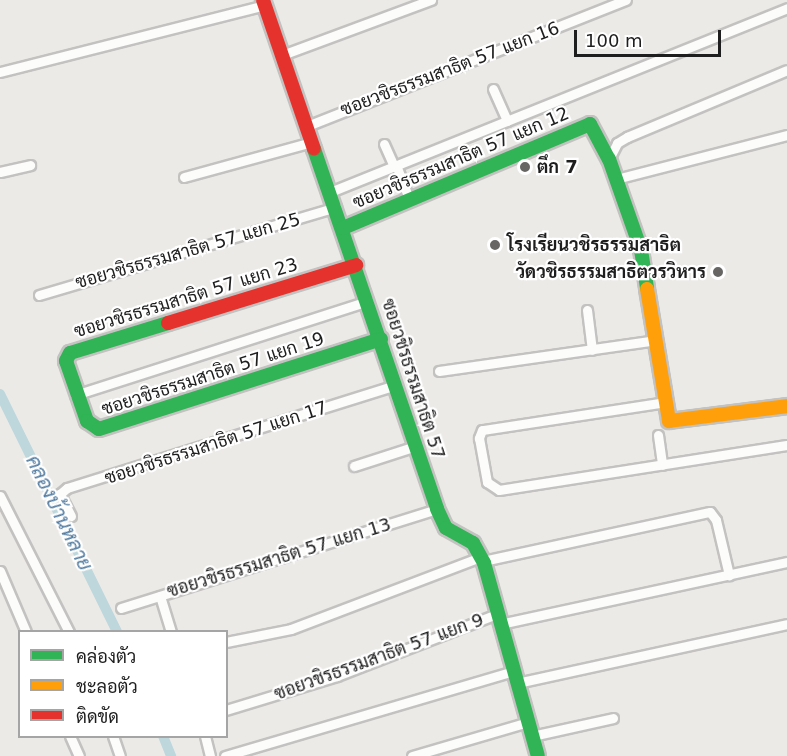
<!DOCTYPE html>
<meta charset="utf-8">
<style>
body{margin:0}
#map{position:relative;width:787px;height:756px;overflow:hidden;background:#eceae7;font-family:"DejaVu Sans",Sarabun,sans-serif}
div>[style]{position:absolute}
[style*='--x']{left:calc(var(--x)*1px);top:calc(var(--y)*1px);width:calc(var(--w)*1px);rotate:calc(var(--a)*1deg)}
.canal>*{height:10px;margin:-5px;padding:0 5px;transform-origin:5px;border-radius:5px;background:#bdd7dc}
.roads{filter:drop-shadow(2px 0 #c3c2c1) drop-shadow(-2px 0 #c3c2c1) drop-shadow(0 2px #c3c2c1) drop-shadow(0 -2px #c3c2c1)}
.street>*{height:9px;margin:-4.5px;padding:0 4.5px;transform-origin:4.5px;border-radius:4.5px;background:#fcfcfb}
.fast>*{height:14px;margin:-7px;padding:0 7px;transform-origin:7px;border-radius:7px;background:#30b455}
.slow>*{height:14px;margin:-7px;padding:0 7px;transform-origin:7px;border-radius:7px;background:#ff9f0a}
.jam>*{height:14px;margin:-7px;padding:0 7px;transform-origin:7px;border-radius:7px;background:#e5322d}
.dots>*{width:16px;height:16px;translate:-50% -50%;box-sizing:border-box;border:3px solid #fff;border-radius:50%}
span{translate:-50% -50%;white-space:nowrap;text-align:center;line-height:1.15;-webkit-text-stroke:4.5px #fff;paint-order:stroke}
.street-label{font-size:18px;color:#1e1e1e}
.poi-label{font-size:18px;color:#1e1e1e;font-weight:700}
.left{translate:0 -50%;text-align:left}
.right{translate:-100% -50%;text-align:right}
.water-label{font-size:20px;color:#507a9f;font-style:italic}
.legend{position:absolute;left:18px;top:630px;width:210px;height:108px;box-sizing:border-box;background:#fff;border:2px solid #a5a5a5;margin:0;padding:8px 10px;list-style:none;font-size:18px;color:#1e1e1e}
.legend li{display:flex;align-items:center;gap:12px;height:30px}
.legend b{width:30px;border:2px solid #a5a5a5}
.scale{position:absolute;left:574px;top:30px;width:147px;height:27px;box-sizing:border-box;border:3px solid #1e1e1e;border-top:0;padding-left:8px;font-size:18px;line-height:21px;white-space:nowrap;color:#1e1e1e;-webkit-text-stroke:4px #fff;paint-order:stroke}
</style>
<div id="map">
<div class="canal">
<div style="--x:0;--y:394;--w:265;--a:63.8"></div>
<div style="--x:163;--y:736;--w:22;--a:68"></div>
</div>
<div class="roads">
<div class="street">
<div style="--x:282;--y:55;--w:159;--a:-20.3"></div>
<div style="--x:0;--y:72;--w:272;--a:-14.2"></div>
<div style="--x:493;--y:89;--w:35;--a:66"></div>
<div style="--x:307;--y:126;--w:343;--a:-21.6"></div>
<div style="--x:384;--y:144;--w:24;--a:66"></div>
<div style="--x:609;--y:159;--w:18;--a:-63"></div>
<div style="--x:617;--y:143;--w:12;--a:-31"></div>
<div style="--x:627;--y:137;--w:173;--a:-22.7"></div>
<div style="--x:396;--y:165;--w:31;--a:69"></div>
<div style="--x:0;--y:172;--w:31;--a:-13"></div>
<div style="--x:184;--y:177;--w:133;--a:-15.3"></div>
<div style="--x:616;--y:179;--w:177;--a:-14.4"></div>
<div style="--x:330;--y:192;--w:493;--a:-21.9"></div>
<div style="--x:39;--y:295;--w:310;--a:-16.5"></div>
<div style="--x:587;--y:310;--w:40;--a:82.9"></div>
<div style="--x:439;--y:371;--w:220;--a:-8.1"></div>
<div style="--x:75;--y:395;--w:308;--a:-17.8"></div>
<div style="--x:666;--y:402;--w:186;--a:171.3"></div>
<div style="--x:482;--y:430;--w:9;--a:111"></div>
<div style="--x:479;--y:438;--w:45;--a:79.7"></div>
<div style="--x:487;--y:482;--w:14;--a:34"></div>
<div style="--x:499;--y:490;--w:291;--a:-8.9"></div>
<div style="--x:658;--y:435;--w:30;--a:82"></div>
<div style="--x:354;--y:466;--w:65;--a:-17.9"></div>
<div style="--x:0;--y:496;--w:153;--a:63.1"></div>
<div style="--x:71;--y:516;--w:25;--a:-117"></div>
<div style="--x:60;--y:494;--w:9;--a:-41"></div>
<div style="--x:67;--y:488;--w:345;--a:-17.4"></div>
<div style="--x:483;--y:561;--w:232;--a:-12.2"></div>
<div style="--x:710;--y:512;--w:10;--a:53"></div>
<div style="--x:716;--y:520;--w:57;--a:76.7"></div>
<div style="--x:0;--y:571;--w:66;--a:66.9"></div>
<div style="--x:160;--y:596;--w:38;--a:73"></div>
<div style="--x:121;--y:608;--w:331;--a:-17.4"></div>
<div style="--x:500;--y:624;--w:294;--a:-12.2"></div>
<div style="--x:226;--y:642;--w:66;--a:-11.3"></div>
<div style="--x:291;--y:629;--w:203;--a:-20.8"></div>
<div style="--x:517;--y:683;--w:276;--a:-12.3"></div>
<div style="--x:226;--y:710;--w:116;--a:-17"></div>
<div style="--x:337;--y:676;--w:172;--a:-21.2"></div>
<div style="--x:70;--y:736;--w:22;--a:66"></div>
<div style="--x:113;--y:736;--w:21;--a:71"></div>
<div style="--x:205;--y:736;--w:21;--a:76"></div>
<div style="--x:532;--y:736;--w:83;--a:-12.5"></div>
<div style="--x:225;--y:756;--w:300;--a:-16.4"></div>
<div style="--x:412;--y:756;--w:121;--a:-16.3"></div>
</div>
<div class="fast">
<div style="--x:314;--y:149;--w:380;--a:71.1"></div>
<div style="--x:437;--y:509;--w:21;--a:65"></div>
<div style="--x:446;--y:528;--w:31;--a:29"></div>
<div style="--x:473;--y:543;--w:23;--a:61"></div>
<div style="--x:484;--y:563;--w:200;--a:74.4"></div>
<div style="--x:343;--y:228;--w:268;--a:-22.8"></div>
<div style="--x:590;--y:124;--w:40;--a:62"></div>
<div style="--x:609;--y:159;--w:96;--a:70.6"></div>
<div style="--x:641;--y:250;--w:39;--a:81"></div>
<div style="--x:168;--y:323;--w:102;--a:163"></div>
<div style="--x:70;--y:353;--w:9;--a:117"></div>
<div style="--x:66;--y:361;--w:64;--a:70.7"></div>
<div style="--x:87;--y:421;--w:14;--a:34"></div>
<div style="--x:99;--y:429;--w:296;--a:-17.7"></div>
</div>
<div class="slow">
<div style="--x:647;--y:289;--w:134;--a:80.5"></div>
<div style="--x:669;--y:421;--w:119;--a:-7.2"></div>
</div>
<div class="jam">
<div style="--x:263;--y:0;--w:157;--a:71.1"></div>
<div style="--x:168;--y:323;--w:197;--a:-17.1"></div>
</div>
</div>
<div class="dots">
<div style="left:525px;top:167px;background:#666564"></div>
<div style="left:495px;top:245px;background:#666564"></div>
<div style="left:718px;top:272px;background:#666564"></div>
</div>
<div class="street-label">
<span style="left:450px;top:69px;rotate:-21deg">ซอยวชิรธรรมสาธิต 57 แยก 16</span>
<span style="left:461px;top:158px;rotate:-23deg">ซอยวชิรธรรมสาธิต 57 แยก 12</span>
<span style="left:188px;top:251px;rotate:-16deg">ซอยวชิรธรรมสาธิต 57 แยก 25</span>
<span style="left:186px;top:298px;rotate:-17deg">ซอยวชิรธรรมสาธิต 57 แยก 23</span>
<span style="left:213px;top:374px;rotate:-18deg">ซอยวชิรธรรมสาธิต 57 แยก 19</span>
<span style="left:413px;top:379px;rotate:72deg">ซอยวชิรธรรมสาธิต 57</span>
<span style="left:216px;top:443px;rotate:-18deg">ซอยวชิรธรรมสาธิต 57 แยก 17</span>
<span style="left:279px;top:558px;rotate:-17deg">ซอยวชิรธรรมสาธิต 57 แยก 13</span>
<span style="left:379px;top:657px;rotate:-20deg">ซอยวชิรธรรมสาธิต 57 แยก 9</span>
</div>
<div class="poi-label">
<span class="left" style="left:537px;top:167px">ตึก 7</span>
<span class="left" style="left:507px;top:245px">โรงเรียนวชิรธรรมสาธิต</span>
<span class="right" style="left:706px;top:272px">วัดวชิรธรรมสาธิตวรวิหาร</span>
</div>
<div class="water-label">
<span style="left:59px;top:513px;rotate:64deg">คลองบ้านหลาย</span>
</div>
<ul class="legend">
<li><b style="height:8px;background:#30b455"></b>คล่องตัว</li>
<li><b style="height:8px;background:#ff9f0a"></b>ชะลอตัว</li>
<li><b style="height:8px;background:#e5322d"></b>ติดขัด</li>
</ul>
<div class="scale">100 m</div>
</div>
